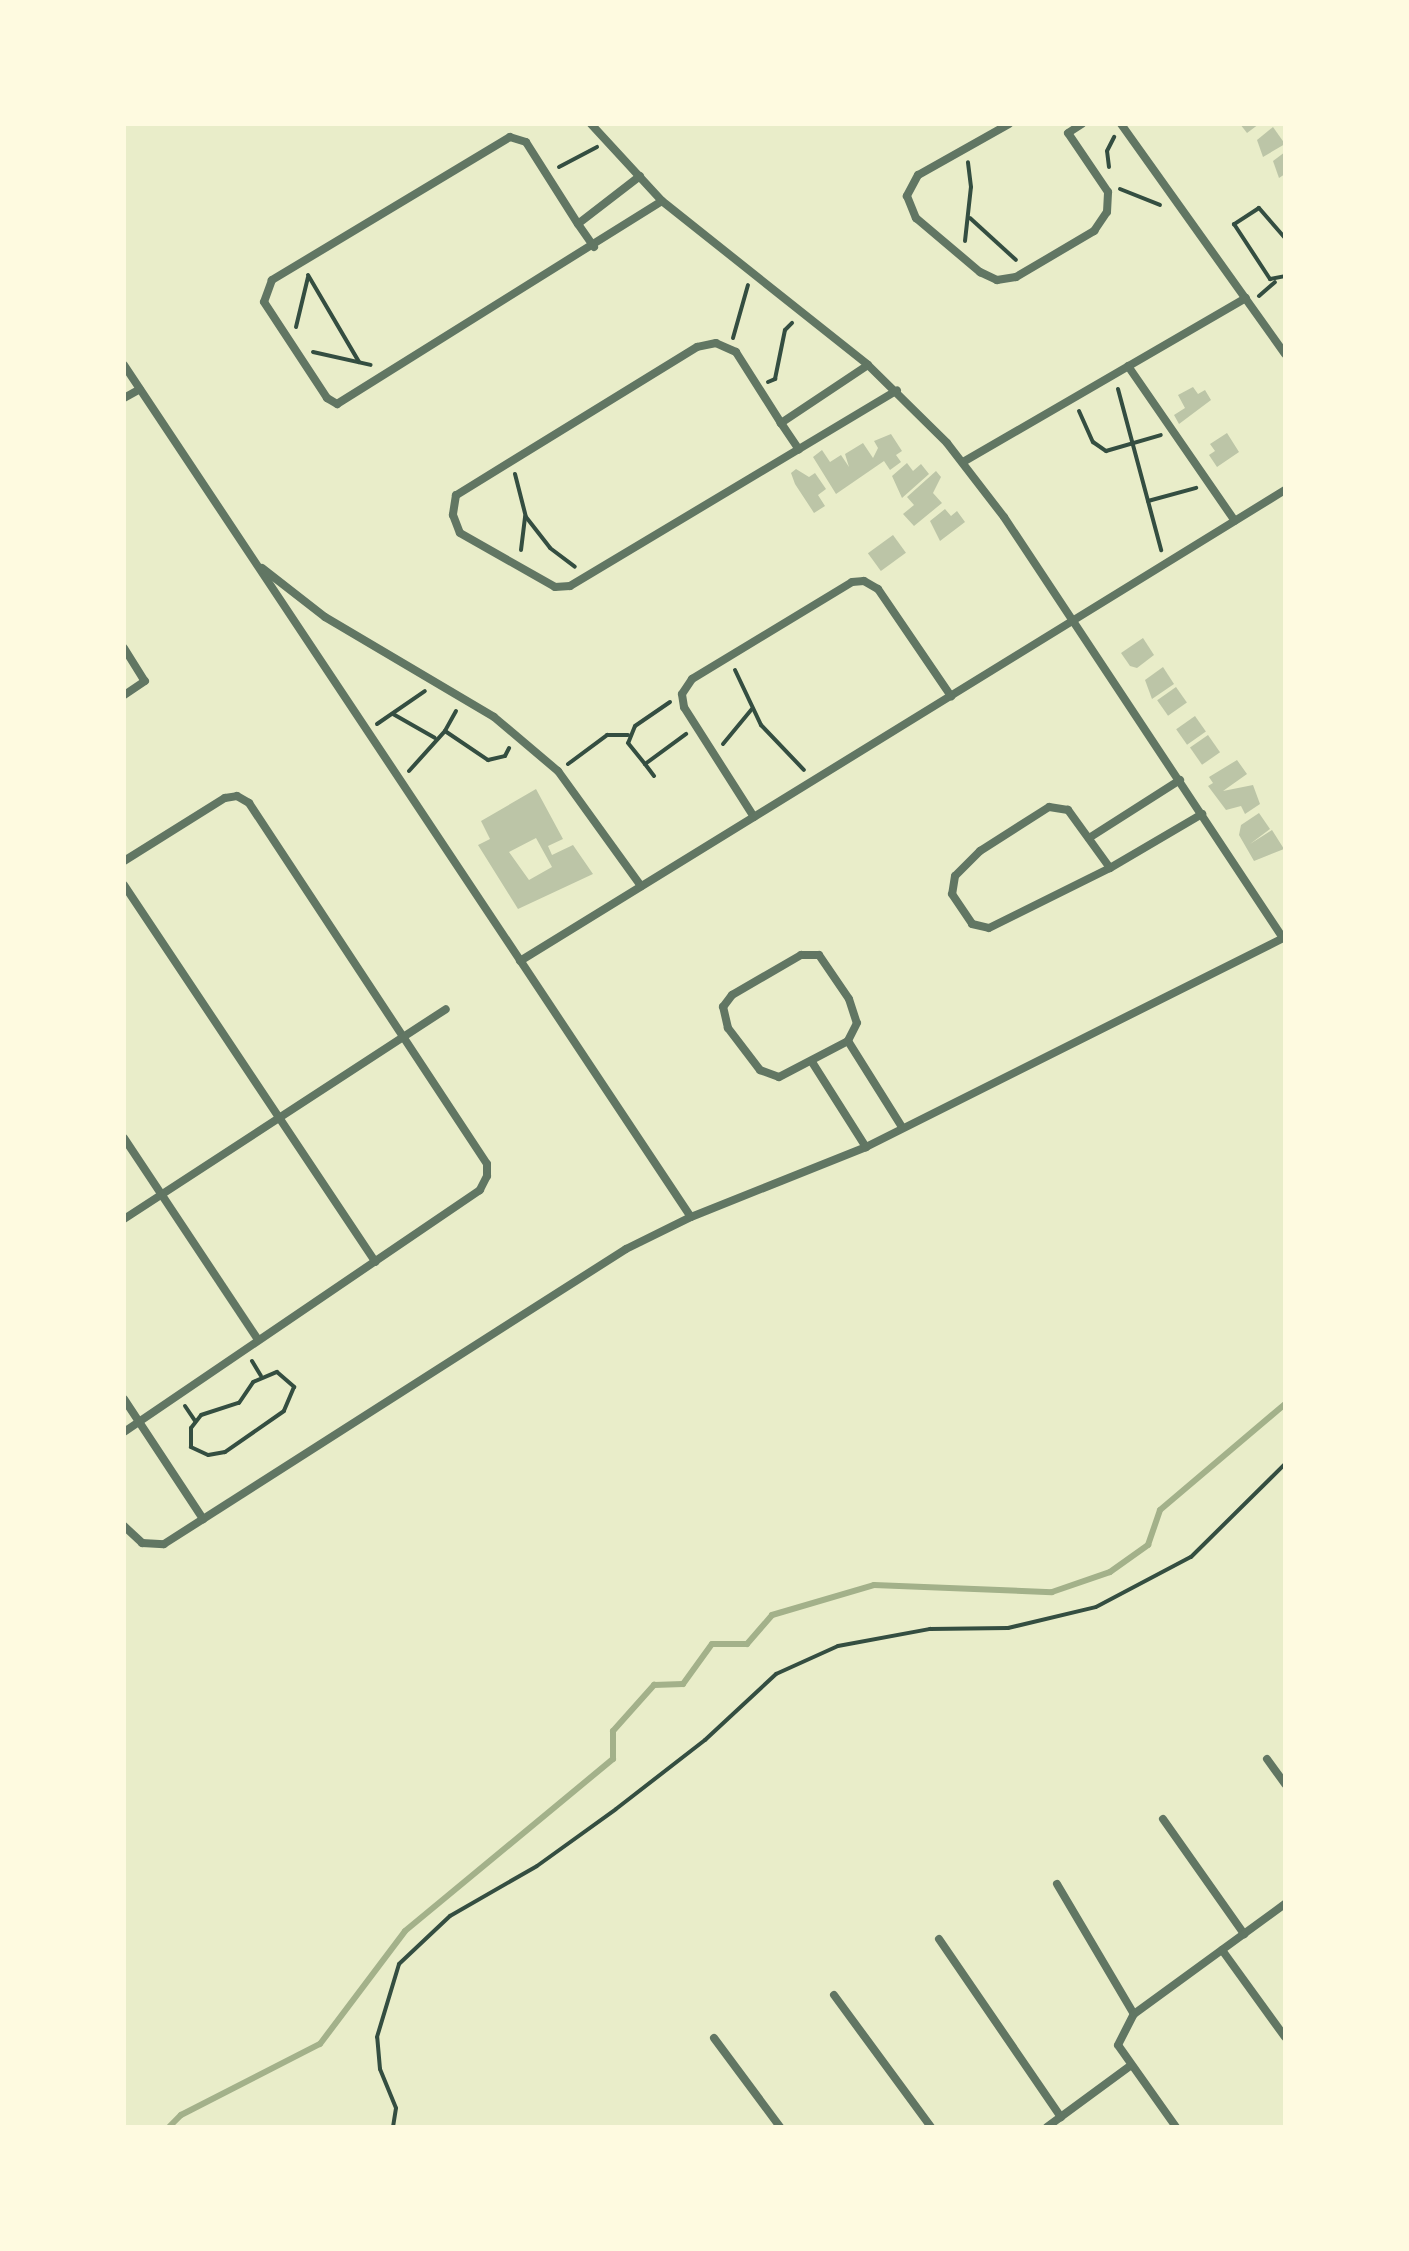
<!DOCTYPE html>
<style>
body{margin:0}
#map{position:relative;width:1409px;height:2251px;overflow:hidden;background:#e9edc9;font-family:Helvetica,sans-serif}
div>[style]{position:absolute}
[style*='--x']{left:calc(var(--x)*1px);top:calc(var(--y)*1px);width:calc(var(--w)*1px);rotate:calc(var(--a)*1deg)}
.stream>*{height:6px;margin:-3px;padding:0 3px;transform-origin:3px;border-radius:3px;background:#a3b18a}
.building>*{inset:0;background:#bcc5a7;transform-origin:0 0}
.path>*{height:4px;margin:-2px;padding:0 2px;transform-origin:2px;border-radius:2px;background:#344e41}
.minor>*{height:8px;margin:-4px;padding:0 4px;transform-origin:4px;border-radius:4px;background:#617663}
span{translate:-50% -50%;white-space:nowrap;text-align:center;line-height:1.15;-webkit-text-stroke:8px #fefae0;paint-order:stroke}
.frame{position:absolute;inset:0;border:126px solid #fefae0;pointer-events:none}
</style>
<div id="map">
<div class="stream">
<div style="--x:169;--y:2127;--w:17;--a:-45"></div>
<div style="--x:181;--y:2115;--w:156;--a:-27.1"></div>
<div style="--x:320;--y:2044;--w:141;--a:-53"></div>
<div style="--x:405;--y:1931;--w:270;--a:-39.6"></div>
<div style="--x:613;--y:1759;--w:28;--a:-90"></div>
<div style="--x:613;--y:1731;--w:62;--a:-48.3"></div>
<div style="--x:654;--y:1685;--w:29;--a:-2"></div>
<div style="--x:683;--y:1684;--w:49;--a:-54.1"></div>
<div style="--x:712;--y:1644;--w:35;--a:0"></div>
<div style="--x:747;--y:1644;--w:38;--a:-49"></div>
<div style="--x:772;--y:1615;--w:106;--a:-16.4"></div>
<div style="--x:874;--y:1585;--w:178;--a:2.3"></div>
<div style="--x:1052;--y:1592;--w:61;--a:-19"></div>
<div style="--x:1110;--y:1572;--w:47;--a:-35.4"></div>
<div style="--x:1148;--y:1545;--w:37;--a:-71"></div>
<div style="--x:1160;--y:1510;--w:164;--a:-40.3"></div>
</div>
<div class="building">
<div style="clip-path:polygon(1240px 124px,1259px 124px,1247px 133px)"></div>
<div style="clip-path:polygon(1273px 127px,1285px 144px,1263px 157px,1257px 140px)"></div>
<div style="clip-path:polygon(1285px 152px,1285px 174px,1279px 178px,1273px 161px)"></div>
<div style="clip-path:polygon(1193px 387px,1198px 394px,1205px 390px,1211px 400px,1179px 424px,1174px 415px,1185px 408px,1178px 395px)"></div>
<div style="clip-path:polygon(1227px 433px,1239px 452px,1217px 467px,1209px 455px,1215px 451px,1210px 444px)"></div>
<div style="clip-path:polygon(891px 434px,902px 451px,896px 455px,901px 462px,890px 470px,884px 461px,836px 494px,813px 457px,822px 450px,830px 462px,841px 455px,849px 467px,845px 454px,863px 443px,873px 458px,878px 448px,874px 441px)"></div>
<div style="clip-path:polygon(907px 463px,913px 471px,921px 464px,929px 474px,902px 498px,892px 476px)"></div>
<div style="clip-path:polygon(796px 469px,809px 477px,815px 473px,826px 489px,818px 495px,825px 506px,814px 513px,795px 484px,791px 473px)"></div>
<div style="clip-path:polygon(936px 471px,941px 477px,933px 493px,942px 503px,914px 526px,903px 514px,914px 505px,907px 497px)"></div>
<div style="clip-path:polygon(945px 509px,951px 516px,957px 511px,965px 522px,940px 541px,930px 521px)"></div>
<div style="left:893px;top:535px;width:22px;height:31px;rotate:54deg"></div>
<div style="clip-path:polygon(1143px 638px,1154px 655px,1137px 668px,1130px 666px,1121px 653px)"></div>
<div style="clip-path:polygon(1163px 667px,1174px 684px,1152px 699px,1145px 680px)"></div>
<div style="left:1176px;top:687px;width:19px;height:23px;rotate:55deg"></div>
<div style="left:1195px;top:716px;width:19px;height:23px;rotate:55deg"></div>
<div style="left:1208px;top:735px;width:21px;height:22px;rotate:55deg"></div>
<div style="clip-path:polygon(1237px 760px,1247px 774px,1223px 791px,1253px 785px,1260px 804px,1245px 814px,1241px 806px,1226px 810px,1208px 786px,1213px 783px,1209px 777px)"></div>
<div style="clip-path:polygon(evenodd,536px 789px,563px 839px,548px 846px,552px 855px,573px 845px,593px 874px,518px 909px,478px 845px,490px 839px,481px 821px,536px 789px,536px 838px,552px 867px,529px 880px,509px 852px,536px 838px)"></div>
<div style="clip-path:polygon(1259px 813px,1270px 829px,1250px 844px,1272px 830px,1284px 849px,1254px 861px,1239px 835px,1241px 825px)"></div>
</div>
<div class="path">
<div style="--x:559;--y:167;--w:43;--a:-27.8"></div>
<div style="--x:1109;--y:167;--w:16;--a:-97"></div>
<div style="--x:1107;--y:151;--w:16;--a:-63"></div>
<div style="--x:1120;--y:189;--w:43;--a:21.8"></div>
<div style="--x:970;--y:218;--w:62;--a:42.4"></div>
<div style="--x:1285;--y:238;--w:40;--a:-131"></div>
<div style="--x:1259;--y:208;--w:30;--a:147"></div>
<div style="--x:1234;--y:224;--w:66;--a:56.8"></div>
<div style="--x:1270;--y:279;--w:15;--a:-11"></div>
<div style="--x:965;--y:241;--w:54;--a:-83.7"></div>
<div style="--x:971;--y:187;--w:25;--a:-97"></div>
<div style="--x:308;--y:275;--w:101;--a:59.6"></div>
<div style="--x:1259;--y:296;--w:21;--a:-41"></div>
<div style="--x:296;--y:327;--w:51;--a:-76.5"></div>
<div style="--x:733;--y:338;--w:55;--a:-74.2"></div>
<div style="--x:313;--y:352;--w:59;--a:12.6"></div>
<div style="--x:768;--y:382;--w:8;--a:-23"></div>
<div style="--x:775;--y:379;--w:50;--a:-78.5"></div>
<div style="--x:785;--y:330;--w:10;--a:-45"></div>
<div style="--x:1118;--y:389;--w:167;--a:75"></div>
<div style="--x:1079;--y:411;--w:34;--a:66"></div>
<div style="--x:1093;--y:442;--w:16;--a:35"></div>
<div style="--x:1106;--y:451;--w:57;--a:-16.2"></div>
<div style="--x:515;--y:474;--w:44;--a:75.7"></div>
<div style="--x:526;--y:517;--w:39;--a:52"></div>
<div style="--x:550;--y:548;--w:31;--a:37"></div>
<div style="--x:1148;--y:501;--w:50;--a:-15.2"></div>
<div style="--x:521;--y:550;--w:34;--a:-83"></div>
<div style="--x:735;--y:670;--w:61;--a:64.7"></div>
<div style="--x:761;--y:725;--w:62;--a:46.3"></div>
<div style="--x:670;--y:702;--w:42;--a:145.6"></div>
<div style="--x:635;--y:726;--w:18;--a:112"></div>
<div style="--x:628;--y:743;--w:27;--a:51"></div>
<div style="--x:645;--y:764;--w:51;--a:-36.2"></div>
<div style="--x:456;--y:711;--w:23;--a:119"></div>
<div style="--x:445;--y:731;--w:52;--a:34"></div>
<div style="--x:488;--y:760;--w:17;--a:-13"></div>
<div style="--x:505;--y:756;--w:9;--a:-63"></div>
<div style="--x:393;--y:714;--w:48;--a:29.7"></div>
<div style="--x:377;--y:724;--w:58;--a:-34.5"></div>
<div style="--x:723;--y:744;--w:45;--a:-50.4"></div>
<div style="--x:568;--y:764;--w:49;--a:-36.6"></div>
<div style="--x:607;--y:735;--w:21;--a:0"></div>
<div style="--x:645;--y:764;--w:15;--a:53"></div>
<div style="--x:409;--y:771;--w:54;--a:-48"></div>
<div style="--x:252;--y:1361;--w:17;--a:59"></div>
<div style="--x:277;--y:1372;--w:23;--a:41"></div>
<div style="--x:294;--y:1387;--w:26;--a:113"></div>
<div style="--x:284;--y:1411;--w:72;--a:145.2"></div>
<div style="--x:225;--y:1452;--w:17;--a:170"></div>
<div style="--x:208;--y:1455;--w:19;--a:-155"></div>
<div style="--x:191;--y:1447;--w:19;--a:-90"></div>
<div style="--x:191;--y:1428;--w:16;--a:-52"></div>
<div style="--x:201;--y:1415;--w:40;--a:-18"></div>
<div style="--x:239;--y:1403;--w:25;--a:-56"></div>
<div style="--x:253;--y:1382;--w:26;--a:-23"></div>
<div style="--x:185;--y:1406;--w:18;--a:56"></div>
<div style="--x:393;--y:2127;--w:19;--a:-81"></div>
<div style="--x:396;--y:2108;--w:42;--a:-112.3"></div>
<div style="--x:380;--y:2069;--w:32;--a:-95"></div>
<div style="--x:377;--y:2037;--w:76;--a:-73.2"></div>
<div style="--x:399;--y:1964;--w:70;--a:-43.3"></div>
<div style="--x:450;--y:1916;--w:100;--a:-29.9"></div>
<div style="--x:537;--y:1866;--w:97;--a:-35.8"></div>
<div style="--x:616;--y:1809;--w:113;--a:-37.8"></div>
<div style="--x:705;--y:1740;--w:97;--a:-42.9"></div>
<div style="--x:776;--y:1674;--w:68;--a:-24.3"></div>
<div style="--x:838;--y:1646;--w:94;--a:-10.5"></div>
<div style="--x:930;--y:1629;--w:78;--a:-0.7"></div>
<div style="--x:1008;--y:1628;--w:90;--a:-13.4"></div>
<div style="--x:1096;--y:1607;--w:107;--a:-27.8"></div>
<div style="--x:1191;--y:1557;--w:132;--a:-44.7"></div>
</div>
<div class="minor">
<div style="--x:591;--y:124;--w:105;--a:47.3"></div>
<div style="--x:662;--y:201;--w:263;--a:38.5"></div>
<div style="--x:868;--y:365;--w:111;--a:44.6"></div>
<div style="--x:947;--y:443;--w:93;--a:52.4"></div>
<div style="--x:1004;--y:517;--w:505;--a:56.47"></div>
<div style="--x:1009;--y:124;--w:104;--a:150.7"></div>
<div style="--x:918;--y:175;--w:24;--a:118"></div>
<div style="--x:907;--y:196;--w:24;--a:68"></div>
<div style="--x:916;--y:218;--w:84;--a:40.2"></div>
<div style="--x:980;--y:272;--w:19;--a:25"></div>
<div style="--x:997;--y:280;--w:19;--a:-9"></div>
<div style="--x:1016;--y:277;--w:91;--a:-30.5"></div>
<div style="--x:1094;--y:231;--w:23;--a:-56"></div>
<div style="--x:1107;--y:212;--w:20;--a:-87"></div>
<div style="--x:1108;--y:192;--w:71;--a:-124.1"></div>
<div style="--x:1068;--y:133;--w:17;--a:-33"></div>
<div style="--x:1121;--y:124;--w:282;--a:54.5"></div>
<div style="--x:640;--y:176;--w:78;--a:142.3"></div>
<div style="--x:578;--y:224;--w:97;--a:-122.4"></div>
<div style="--x:526;--y:142;--w:17;--a:-163"></div>
<div style="--x:510;--y:137;--w:278;--a:149"></div>
<div style="--x:272;--y:280;--w:23;--a:110"></div>
<div style="--x:264;--y:302;--w:115;--a:56.7"></div>
<div style="--x:327;--y:398;--w:12;--a:31"></div>
<div style="--x:337;--y:404;--w:383;--a:-32"></div>
<div style="--x:578;--y:224;--w:28;--a:55"></div>
<div style="--x:124;--y:365;--w:1023;--a:56.36"></div>
<div style="--x:868;--y:365;--w:105;--a:146.3"></div>
<div style="--x:781;--y:423;--w:84;--a:-122.4"></div>
<div style="--x:736;--y:352;--w:22;--a:-156"></div>
<div style="--x:716;--y:343;--w:19;--a:168"></div>
<div style="--x:697;--y:347;--w:283;--a:148.4"></div>
<div style="--x:456;--y:495;--w:20;--a:99"></div>
<div style="--x:453;--y:515;--w:19;--a:69"></div>
<div style="--x:460;--y:533;--w:109;--a:29.6"></div>
<div style="--x:555;--y:587;--w:15;--a:-4"></div>
<div style="--x:570;--y:586;--w:381;--a:-30.9"></div>
<div style="--x:1128;--y:366;--w:188;--a:55.4"></div>
<div style="--x:124;--y:398;--w:18;--a:-29"></div>
<div style="--x:781;--y:423;--w:32;--a:56"></div>
<div style="--x:963;--y:462;--w:327;--a:-30.1"></div>
<div style="--x:262;--y:568;--w:80;--a:37.9"></div>
<div style="--x:325;--y:617;--w:196;--a:30.6"></div>
<div style="--x:494;--y:717;--w:84;--a:40.2"></div>
<div style="--x:558;--y:771;--w:142;--a:54.2"></div>
<div style="--x:124;--y:648;--w:39;--a:58"></div>
<div style="--x:145;--y:681;--w:25;--a:146"></div>
<div style="--x:754;--y:817;--w:130;--a:-122.5"></div>
<div style="--x:684;--y:707;--w:13;--a:-99"></div>
<div style="--x:682;--y:694;--w:18;--a:-56"></div>
<div style="--x:692;--y:679;--w:187;--a:-31.2"></div>
<div style="--x:852;--y:582;--w:12;--a:-5"></div>
<div style="--x:864;--y:581;--w:16;--a:30"></div>
<div style="--x:878;--y:589;--w:130;--a:55.7"></div>
<div style="--x:1089;--y:838;--w:108;--a:-32.5"></div>
<div style="--x:124;--y:861;--w:119;--a:-32"></div>
<div style="--x:225;--y:798;--w:12;--a:-9"></div>
<div style="--x:237;--y:796;--w:14;--a:30"></div>
<div style="--x:249;--y:803;--w:432;--a:56.6"></div>
<div style="--x:487;--y:1164;--w:12;--a:90"></div>
<div style="--x:487;--y:1176;--w:16;--a:117"></div>
<div style="--x:480;--y:1190;--w:430;--a:145.8"></div>
<div style="--x:1110;--y:868;--w:72;--a:-125.9"></div>
<div style="--x:1068;--y:810;--w:19;--a:-171"></div>
<div style="--x:1049;--y:807;--w:82;--a:147.5"></div>
<div style="--x:980;--y:851;--w:35;--a:135"></div>
<div style="--x:955;--y:876;--w:18;--a:99"></div>
<div style="--x:952;--y:894;--w:36;--a:56"></div>
<div style="--x:972;--y:924;--w:17;--a:13"></div>
<div style="--x:989;--y:928;--w:135;--a:-26.4"></div>
<div style="--x:1110;--y:868;--w:107;--a:-30.4"></div>
<div style="--x:124;--y:885;--w:453;--a:56.3"></div>
<div style="--x:801;--y:955;--w:18;--a:0"></div>
<div style="--x:819;--y:955;--w:53;--a:55.7"></div>
<div style="--x:849;--y:999;--w:25;--a:72"></div>
<div style="--x:857;--y:1023;--w:20;--a:117"></div>
<div style="--x:848;--y:1041;--w:78;--a:152.4"></div>
<div style="--x:779;--y:1077;--w:20;--a:-160"></div>
<div style="--x:760;--y:1070;--w:53;--a:-127.3"></div>
<div style="--x:728;--y:1028;--w:22;--a:-103"></div>
<div style="--x:723;--y:1007;--w:15;--a:-53"></div>
<div style="--x:732;--y:995;--w:80;--a:-30.1"></div>
<div style="--x:520;--y:961;--w:898;--a:-31.62"></div>
<div style="--x:848;--y:1041;--w:102;--a:57.9"></div>
<div style="--x:812;--y:1062;--w:101;--a:57.6"></div>
<div style="--x:124;--y:1138;--w:242;--a:56.4"></div>
<div style="--x:124;--y:1219;--w:384;--a:-33.1"></div>
<div style="--x:124;--y:1399;--w:144;--a:56.6"></div>
<div style="--x:124;--y:1526;--w:25;--a:43"></div>
<div style="--x:142;--y:1543;--w:22;--a:3"></div>
<div style="--x:164;--y:1544;--w:548;--a:-32.56"></div>
<div style="--x:626;--y:1249;--w:72;--a:-26.2"></div>
<div style="--x:691;--y:1217;--w:188;--a:-21.8"></div>
<div style="--x:866;--y:1147;--w:469;--a:-26.6"></div>
<div style="--x:1267;--y:1759;--w:31;--a:54"></div>
<div style="--x:1163;--y:1819;--w:141;--a:54.8"></div>
<div style="--x:1057;--y:1884;--w:151;--a:59.4"></div>
<div style="--x:939;--y:1939;--w:216;--a:55.6"></div>
<div style="--x:1222;--y:1950;--w:107;--a:54.1"></div>
<div style="--x:834;--y:1995;--w:164;--a:53.7"></div>
<div style="--x:714;--y:2038;--w:111;--a:53.4"></div>
<div style="--x:1047;--y:2127;--w:103;--a:-36.3"></div>
<div style="--x:1176;--y:2127;--w:100;--a:-125.3"></div>
<div style="--x:1118;--y:2045;--w:35;--a:-63"></div>
<div style="--x:1134;--y:2014;--w:187;--a:-36.1"></div>
</div>
<div class="frame"></div>
</div>
